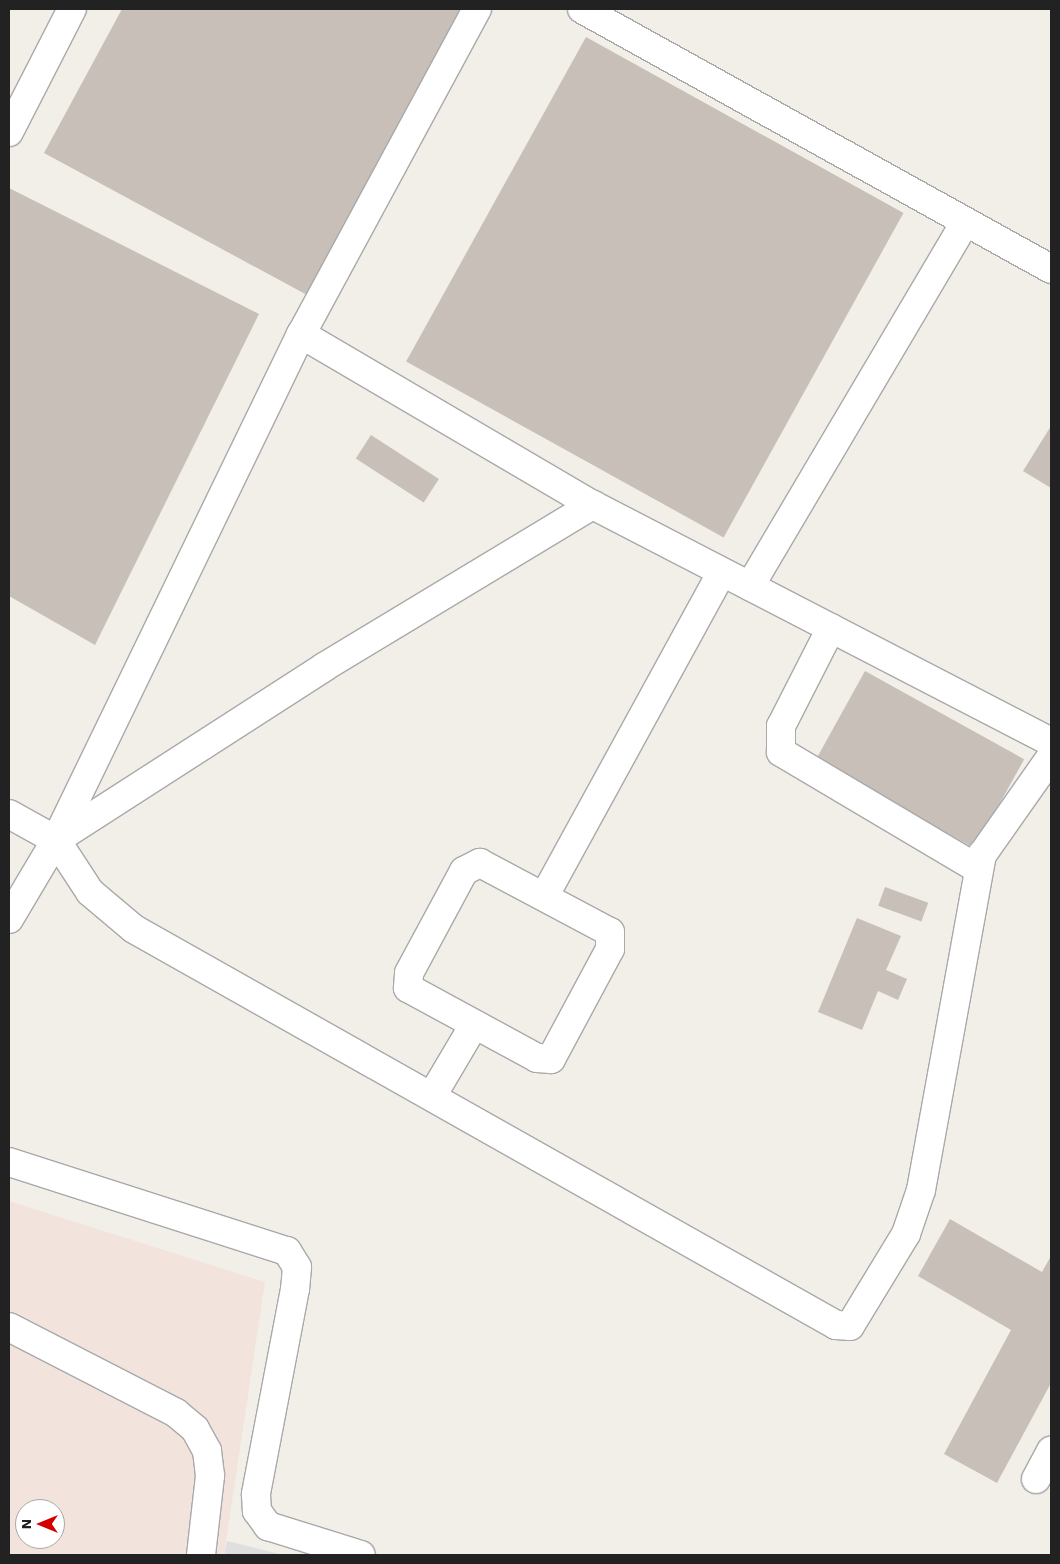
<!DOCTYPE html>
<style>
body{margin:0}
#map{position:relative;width:1060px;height:1564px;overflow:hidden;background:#f2efe9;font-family:"Work Sans",sans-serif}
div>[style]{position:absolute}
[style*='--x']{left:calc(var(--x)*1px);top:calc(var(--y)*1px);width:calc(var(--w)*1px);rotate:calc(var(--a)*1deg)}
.residential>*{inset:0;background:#e0dfdf}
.military>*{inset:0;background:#f3e3dd}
.building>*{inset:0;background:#c7bfb8;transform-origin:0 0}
.roads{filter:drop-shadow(1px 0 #a9a9a9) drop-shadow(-1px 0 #a9a9a9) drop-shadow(0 1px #a9a9a9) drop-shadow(0 -1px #a9a9a9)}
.minor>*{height:28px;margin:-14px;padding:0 14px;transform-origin:14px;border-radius:14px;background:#fff}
span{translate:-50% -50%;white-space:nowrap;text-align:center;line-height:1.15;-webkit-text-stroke:4px #fff;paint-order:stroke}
.frame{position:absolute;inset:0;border:10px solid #222;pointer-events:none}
.north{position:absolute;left:15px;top:1499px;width:50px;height:50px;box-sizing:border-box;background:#fff;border:1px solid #a7a7a7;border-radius:50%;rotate:270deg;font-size:14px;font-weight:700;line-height:20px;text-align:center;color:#222}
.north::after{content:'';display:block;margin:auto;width:18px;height:22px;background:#d40000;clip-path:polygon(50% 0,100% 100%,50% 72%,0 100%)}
</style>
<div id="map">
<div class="residential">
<div style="clip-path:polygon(227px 1541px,284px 1555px,224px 1555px)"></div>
</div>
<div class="military">
<div style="clip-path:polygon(evenodd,9px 1201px,265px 1282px,224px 1555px,9px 1555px,9px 1201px,25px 1509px,55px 1509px,55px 1539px,25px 1539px,25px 1509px)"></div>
</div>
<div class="building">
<div style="clip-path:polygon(122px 9px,463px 9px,309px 296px,44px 153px)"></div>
<div style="left:586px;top:37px;width:363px;height:371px;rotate:29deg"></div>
<div style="clip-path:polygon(9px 188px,259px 314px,95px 645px,9px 596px)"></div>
<div style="clip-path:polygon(1051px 426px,1051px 488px,1023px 471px)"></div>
<div style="left:371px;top:435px;width:81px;height:28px;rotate:33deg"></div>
<div style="left:865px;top:671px;width:182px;height:102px;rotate:29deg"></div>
<div style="left:885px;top:887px;width:46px;height:20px;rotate:20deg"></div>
<div style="clip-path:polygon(857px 918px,901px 936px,886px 970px,907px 979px,898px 1000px,878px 991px,862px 1030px,818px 1012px)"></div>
<div style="clip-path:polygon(950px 1219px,1042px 1272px,1051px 1256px,1051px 1383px,997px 1483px,944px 1454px,1011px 1330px,918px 1276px)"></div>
</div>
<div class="roads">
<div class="minor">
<div style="--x:477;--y:9;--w:370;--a:118.4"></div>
<div style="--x:301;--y:334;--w:562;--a:115.84"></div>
<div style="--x:56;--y:840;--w:62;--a:56.8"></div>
<div style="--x:90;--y:892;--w:57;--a:40.1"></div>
<div style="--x:134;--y:929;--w:806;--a:29.43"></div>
<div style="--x:836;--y:1325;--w:14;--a:4"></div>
<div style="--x:850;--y:1326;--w:108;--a:-58.7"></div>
<div style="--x:906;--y:1234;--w:46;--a:-71.2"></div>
<div style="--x:921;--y:1190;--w:341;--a:-79.7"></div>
<div style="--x:982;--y:855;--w:120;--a:-54.9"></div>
<div style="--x:582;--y:9;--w:536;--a:29"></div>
<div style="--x:9;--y:132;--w:138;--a:-62.9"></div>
<div style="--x:301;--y:334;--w:338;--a:30.4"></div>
<div style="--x:593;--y:505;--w:516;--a:27.36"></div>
<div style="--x:750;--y:586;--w:423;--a:-59.4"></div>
<div style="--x:831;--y:628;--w:110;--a:117"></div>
<div style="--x:781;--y:726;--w:26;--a:90"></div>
<div style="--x:781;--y:752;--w:229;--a:30.7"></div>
<div style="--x:9;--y:814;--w:54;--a:29"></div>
<div style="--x:480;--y:863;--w:147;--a:28"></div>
<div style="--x:610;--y:932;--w:17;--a:90"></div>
<div style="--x:610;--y:949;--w:125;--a:118.2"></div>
<div style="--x:551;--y:1059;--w:14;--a:-176"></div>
<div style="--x:537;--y:1058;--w:147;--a:-151.5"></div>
<div style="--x:408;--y:988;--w:15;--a:-86"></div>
<div style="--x:409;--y:973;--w:116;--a:-61.7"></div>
<div style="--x:464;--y:871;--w:18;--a:-27"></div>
<div style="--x:545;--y:895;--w:368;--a:-61.3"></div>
<div style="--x:9;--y:919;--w:92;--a:-59.3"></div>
<div style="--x:56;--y:840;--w:319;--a:-32.8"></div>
<div style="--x:324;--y:667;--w:314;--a:-31.1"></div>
<div style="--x:432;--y:1096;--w:82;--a:-59.4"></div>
<div style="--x:9;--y:1162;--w:292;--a:17.8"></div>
<div style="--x:287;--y:1251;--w:19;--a:58"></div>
<div style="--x:297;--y:1267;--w:22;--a:95"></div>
<div style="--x:295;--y:1289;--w:209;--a:100.8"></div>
<div style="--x:256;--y:1494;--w:17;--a:87"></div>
<div style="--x:257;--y:1511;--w:19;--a:54"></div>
<div style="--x:268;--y:1526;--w:97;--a:17.3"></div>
<div style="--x:9;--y:1327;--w:188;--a:27.2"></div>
<div style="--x:176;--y:1413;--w:25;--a:40"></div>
<div style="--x:195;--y:1429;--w:25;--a:61"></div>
<div style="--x:207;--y:1451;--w:25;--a:83"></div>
<div style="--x:210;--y:1476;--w:80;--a:96.5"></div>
<div style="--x:1036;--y:1479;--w:32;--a:-62"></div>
</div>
</div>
<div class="frame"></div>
<div class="north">N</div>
</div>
